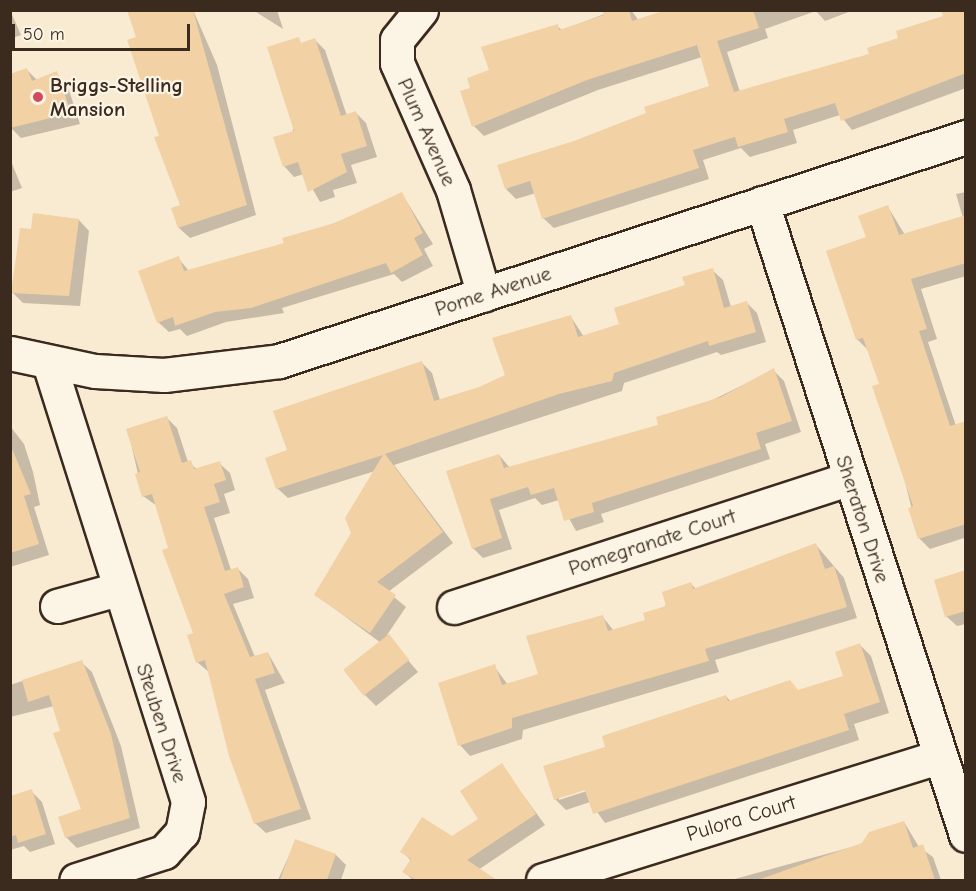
<!DOCTYPE html>
<style>
body{margin:0}
#map{position:relative;width:976px;height:891px;overflow:hidden;background:#f9ead2;font-family:"Comic Neue",sans-serif}
div>[style]{position:absolute}
[style*='--x']{left:calc(var(--x)*1px);top:calc(var(--y)*1px);width:calc(var(--w)*1px);rotate:calc(var(--a)*1deg)}
.shadow>*{inset:0;background:#0003}
.building>*{inset:0;background:#f2d1a4;transform-origin:0 0}
.roads{filter:drop-shadow(2px 0 #3b2a1e) drop-shadow(-2px 0 #3b2a1e) drop-shadow(0 2px #3b2a1e) drop-shadow(0 -2px #3b2a1e)}
.minor>*{height:33px;margin:-16.5px;padding:0 16.5px;transform-origin:16.5px;border-radius:16.5px;background:#fcf5e5}
.dots>*{width:16px;height:16px;translate:-50% -50%;box-sizing:border-box;border:3px solid #fcf5e5;border-radius:50%}
span{translate:-50% -50%;white-space:nowrap;text-align:center;line-height:1.15;-webkit-text-stroke:4.5px #fcf5e5;paint-order:stroke}
.poi-label{font-size:21px;color:#3b2a1e;font-weight:700}
.left{translate:0 -50%;text-align:left}
.street-label{font-size:21px;color:#3b2a1e}
.frame{position:absolute;inset:0;border:12px solid #3b2a1e;pointer-events:none}
.scale{position:absolute;left:12px;top:24px;width:178px;height:27px;box-sizing:border-box;border:3px solid #3b2a1e;border-top:0;padding-left:8px;font-size:18px;line-height:21px;white-space:nowrap;color:#3b2a1e;-webkit-text-stroke:4px #fcf5e5;paint-order:stroke}
</style>
<div id="map">
<div class="shadow">
<div style="clip-path:polygon(10px 10px,21px 35px,10px 39px)"></div>
<div style="clip-path:polygon(129px 10px,193px 10px,217px 65px,256px 215px,190px 238px,179px 228px,181px 206px)"></div>
<div style="clip-path:polygon(253px 10px,277px 10px,283px 29px)"></div>
<div style="clip-path:polygon(615px 10px,631px 10px,639px 21px,678px 10px,854px 10px,825px 21px,816px 11px,765px 29px,768px 38px,727px 52px,740px 92px,871px 55px,966px 10px,966px 88px,852px 130px,840px 115px,793px 130px,797px 143px,750px 157px,741px 148px,703px 160px,709px 179px,554px 228px,543px 218px,536px 193px,516px 199px,506px 189px,575px 143px,711px 87px,702px 57px,598px 90px,484px 136px,474px 126px,472px 89px,557px 26px,562px 30px)"></div>
<div style="clip-path:polygon(315px 40px,325px 50px,347px 116px,356px 113px,366px 123px,377px 157px,351px 165px,357px 183px,333px 190px,335px 197px,320px 202px,304px 174px,294px 177px,284px 166px)"></div>
<div style="clip-path:polygon(27px 70px,37px 80px,56px 73px,67px 84px,80px 124px,21px 138px,10px 127px)"></div>
<div style="clip-path:polygon(10px 159px,22px 188px,10px 192px)"></div>
<div style="clip-path:polygon(966px 192px,966px 276px,921px 289px,937px 339px,928px 342px,956px 426px,966px 427px,966px 543px,964px 538px,930px 549px,919px 538px,881px 385px,868px 350px,857px 339px,868px 238px,888px 207px,905px 235px,963px 218px,956px 194px)"></div>
<div style="clip-path:polygon(402px 194px,433px 244px,424px 249px,433px 266px,402px 282px,394px 274px,282px 308px,284px 313px,226px 322px,187px 336px,180px 329px,169px 332px,158px 322px,178px 258px,189px 271px,286px 244px)"></div>
<div style="clip-path:polygon(79px 220px,89px 231px,80px 306px,23px 303px,13px 293px,32px 231px)"></div>
<div style="clip-path:polygon(712px 270px,723px 280px,731px 307px,747px 303px,757px 313px,766px 342px,721px 355px,717px 352px,624px 383px,622px 391px,394px 465px,453px 543px,388px 592px,406px 607px,387px 635px,418px 672px,376px 706px,365px 695px,381px 643px,316px 595px,353px 534px,375px 471px,288px 498px,277px 488px,289px 451px,421px 362px,432px 373px,440px 400px,480px 388px,507px 376px,571px 317px,584px 337px,621px 325px)"></div>
<div style="clip-path:polygon(773px 370px,784px 381px,801px 432px,765px 444px,770px 459px,601px 514px,604px 522px,576px 531px,559px 500px,542px 505px,535px 498px,499px 510px,512px 549px,483px 558px,473px 548px,499px 455px,510px 468px,660px 426px)"></div>
<div style="clip-path:polygon(166px 417px,177px 428px,188px 462px,198px 470px,219px 463px,230px 473px,235px 490px,224px 494px,230px 513px,214px 518px,231px 570px,237px 568px,248px 579px,254px 598px,233px 604px,255px 657px,268px 653px,285px 683px,265px 690px,311px 819px,266px 833px,255px 823px,209px 672px,197px 662px,195px 634px,157px 506px,143px 496px,128px 430px)"></div>
<div style="clip-path:polygon(10px 426px,24px 444px,33px 472px,40px 505px,34px 507px,49px 555px,10px 567px)"></div>
<div style="clip-path:polygon(816px 545px,844px 578px,857px 618px,715px 660px,719px 672px,523px 730px,522px 739px,470px 756px,460px 745px,494px 666px,508px 685px,540px 675px,602px 616px,614px 631px,647px 621px,691px 584px,696px 589px)"></div>
<div style="clip-path:polygon(966px 572px,966px 624px,957px 626px,946px 616px)"></div>
<div style="clip-path:polygon(evenodd,860px 645px,871px 656px,889px 713px,854px 724px,859px 740px,605px 823px,590px 802px,566px 810px,555px 799px,607px 748px,726px 696px,731px 702px,798px 691px,845px 677px,860px 645px,592px 786px,593px 789px,559px 800px,559px 797px,592px 786px)"></div>
<div style="clip-path:polygon(81px 662px,92px 672px,121px 746px,140px 828px,77px 848px,66px 837px,83px 810px,54px 706px,10px 717px,10px 685px)"></div>
<div style="clip-path:polygon(501px 765px,545px 825px,478px 870px,490px 880px,413px 880px,404px 872px,411px 861px,402px 851px,452px 838px,480px 819px)"></div>
<div style="clip-path:polygon(31px 791px,42px 802px,55px 844px,30px 852px,24px 846px,10px 850px,10px 797px)"></div>
<div style="clip-path:polygon(904px 822px,919px 847px,933px 857px,941px 880px,731px 880px,863px 844px)"></div>
<div style="clip-path:polygon(296px 840px,336px 855px,346px 865px,341px 880px,278px 880px)"></div>
</div>
<div class="building">
<div style="clip-path:polygon(127px 10px,193px 10px,247px 205px,178px 228px,171px 208px,180px 205px,154px 137px,159px 136px,127px 40px,136px 37px)"></div>
<div style="clip-path:polygon(602px 10px,629px 10px,632px 21px,666px 10px,753px 10px,759px 28px,717px 41px,734px 92px,869px 54px,867px 48px,898px 38px,896px 31px,943px 16px,941px 10px,966px 10px,966px 73px,841px 121px,835px 103px,784px 119px,788px 132px,738px 147px,735px 137px,693px 150px,699px 168px,542px 219px,530px 181px,505px 189px,497px 165px,574px 141px,646px 113px,644px 107px,709px 86px,697px 45px,587px 80px,472px 127px,460px 91px,470px 88px,467px 78px,489px 70px,481px 47px,558px 24px,559px 30px,604px 15px)"></div>
<div style="clip-path:polygon(299px 37px,301px 43px,315px 38px,341px 116px,356px 111px,367px 146px,341px 154px,347px 172px,308px 192px,298px 162px,283px 167px,273px 137px,294px 131px,267px 47px)"></div>
<div style="clip-path:polygon(27px 68px,32px 81px,57px 71px,71px 113px,10px 128px,10px 74px)"></div>
<div style="clip-path:polygon(402px 192px,423px 233px,414px 238px,423px 255px,391px 273px,386px 263px,251px 308px,215px 312px,175px 326px,173px 317px,157px 323px,138px 271px,179px 256px,184px 271px,284px 243px,282px 238px,335px 223px)"></div>
<div style="clip-path:polygon(888px 205px,899px 235px,966px 215px,966px 263px,911px 279px,927px 329px,919px 331px,950px 426px,966px 421px,966px 524px,918px 539px,908px 508px,913px 506px,872px 386px,879px 384px,863px 338px,856px 340px,826px 251px,866px 237px,858px 216px)"></div>
<div style="clip-path:polygon(33px 213px,79px 219px,69px 296px,11px 293px,20px 228px,31px 229px)"></div>
<div style="clip-path:polygon(713px 268px,724px 308px,747px 301px,756px 332px,709px 346px,708px 341px,614px 373px,612px 381px,559px 394px,385px 454px,443px 532px,377px 582px,396px 595px,370px 633px,314px 595px,351px 533px,345px 518px,383px 455px,276px 489px,265px 458px,287px 450px,273px 411px,422px 361px,434px 401px,479px 387px,505px 375px,492px 338px,571px 315px,578px 337px,619px 324px,614px 308px,685px 285px,682px 277px)"></div>
<div style="clip-path:polygon(774px 368px,792px 421px,756px 433px,761px 449px,592px 503px,594px 512px,564px 521px,554px 488px,531px 495px,528px 487px,490px 499px,502px 538px,472px 549px,446px 471px,499px 454px,504px 468px,658px 425px,656px 417px,721px 397px)"></div>
<div style="clip-path:polygon(167px 416px,182px 463px,191px 460px,194px 469px,220px 461px,226px 480px,214px 484px,220px 502px,204px 507px,225px 571px,238px 567px,244px 587px,224px 594px,250px 657px,268px 652px,275px 673px,255px 679px,301px 809px,254px 824px,229px 756px,205px 660px,196px 663px,187px 635px,193px 633px,162px 550px,168px 548px,152px 494px,142px 497px,135px 474px,140px 472px,126px 429px)"></div>
<div style="clip-path:polygon(10px 444px,31px 494px,24px 496px,39px 544px,10px 553px)"></div>
<div style="clip-path:polygon(816px 543px,825px 569px,834px 566px,847px 607px,705px 649px,709px 661px,512px 718px,512px 728px,458px 746px,438px 683px,495px 664px,502px 685px,538px 674px,526px 636px,603px 615px,608px 631px,645px 620px,643px 613px,666px 606px,662px 592px,691px 582px,693px 589px)"></div>
<div style="clip-path:polygon(966px 570px,966px 611px,945px 617px,934px 580px)"></div>
<div style="left:389px;top:634px;width:33px;height:58px;rotate:52deg"></div>
<div style="clip-path:polygon(860px 643px,880px 702px,844px 714px,849px 730px,593px 814px,585px 790px,554px 800px,543px 766px,605px 747px,602px 736px,726px 695px,728px 701px,790px 680px,798px 690px,843px 676px,835px 652px)"></div>
<div style="clip-path:polygon(82px 660px,111px 734px,130px 818px,65px 838px,58px 817px,81px 809px,53px 733px,60px 731px,49px 695px,28px 702px,22px 680px)"></div>
<div style="clip-path:polygon(502px 763px,536px 814px,467px 860px,497px 880px,416px 880px,402px 872px,411px 859px,400px 852px,422px 817px,452px 836px,478px 819px,460px 791px)"></div>
<div style="clip-path:polygon(32px 789px,46px 834px,18px 843px,16px 835px,10px 837px,10px 796px)"></div>
<div style="clip-path:polygon(904px 821px,913px 848px,923px 844px,935px 880px,758px 880px,862px 843px,869px 832px)"></div>
<div style="clip-path:polygon(295px 839px,336px 854px,327px 880px,280px 880px)"></div>
</div>
<div class="roads">
<div class="minor">
<div style="--x:421;--y:10;--w:38;--a:129"></div>
<div style="--x:397;--y:40;--w:23;--a:90"></div>
<div style="--x:397;--y:63;--w:139;--a:66.2"></div>
<div style="--x:453;--y:190;--w:109;--a:73.6"></div>
<div style="--x:762;--y:203;--w:664;--a:72.11"></div>
<div style="--x:10;--y:353;--w:87;--a:12"></div>
<div style="--x:95;--y:371;--w:69;--a:3.3"></div>
<div style="--x:164;--y:375;--w:116;--a:-6.9"></div>
<div style="--x:279;--y:361;--w:723;--a:-18.06"></div>
<div style="--x:49;--y:363;--w:460;--a:72.4"></div>
<div style="--x:188;--y:802;--w:31;--a:101"></div>
<div style="--x:182;--y:832;--w:27;--a:132"></div>
<div style="--x:164;--y:852;--w:92;--a:162.3"></div>
<div style="--x:57;--y:606;--w:63;--a:-15.6"></div>
<div style="--x:454;--y:607;--w:416;--a:-18"></div>
<div style="--x:543;--y:880;--w:416;--a:-17.3"></div>
</div>
</div>
<div class="dots">
<div style="left:38px;top:97px;background:#d1495b"></div>
</div>
<div class="poi-label">
<span class="left" style="left:50px;top:97px">Briggs-Stelling<br>Mansion</span>
</div>
<div class="street-label">
<span style="left:427px;top:132px;rotate:66deg">Plum Avenue</span>
<span style="left:493px;top:291px;rotate:-18deg">Pome Avenue</span>
<span style="left:863px;top:519px;rotate:72deg">Sheraton Drive</span>
<span style="left:652px;top:542px;rotate:-18deg">Pomegranate Court</span>
<span style="left:162px;top:723px;rotate:72deg">Steuben Drive</span>
<span style="left:741px;top:818px;rotate:-17deg">Pulora Court</span>
</div>
<div class="frame"></div>
<div class="scale">50 m</div>
</div>
